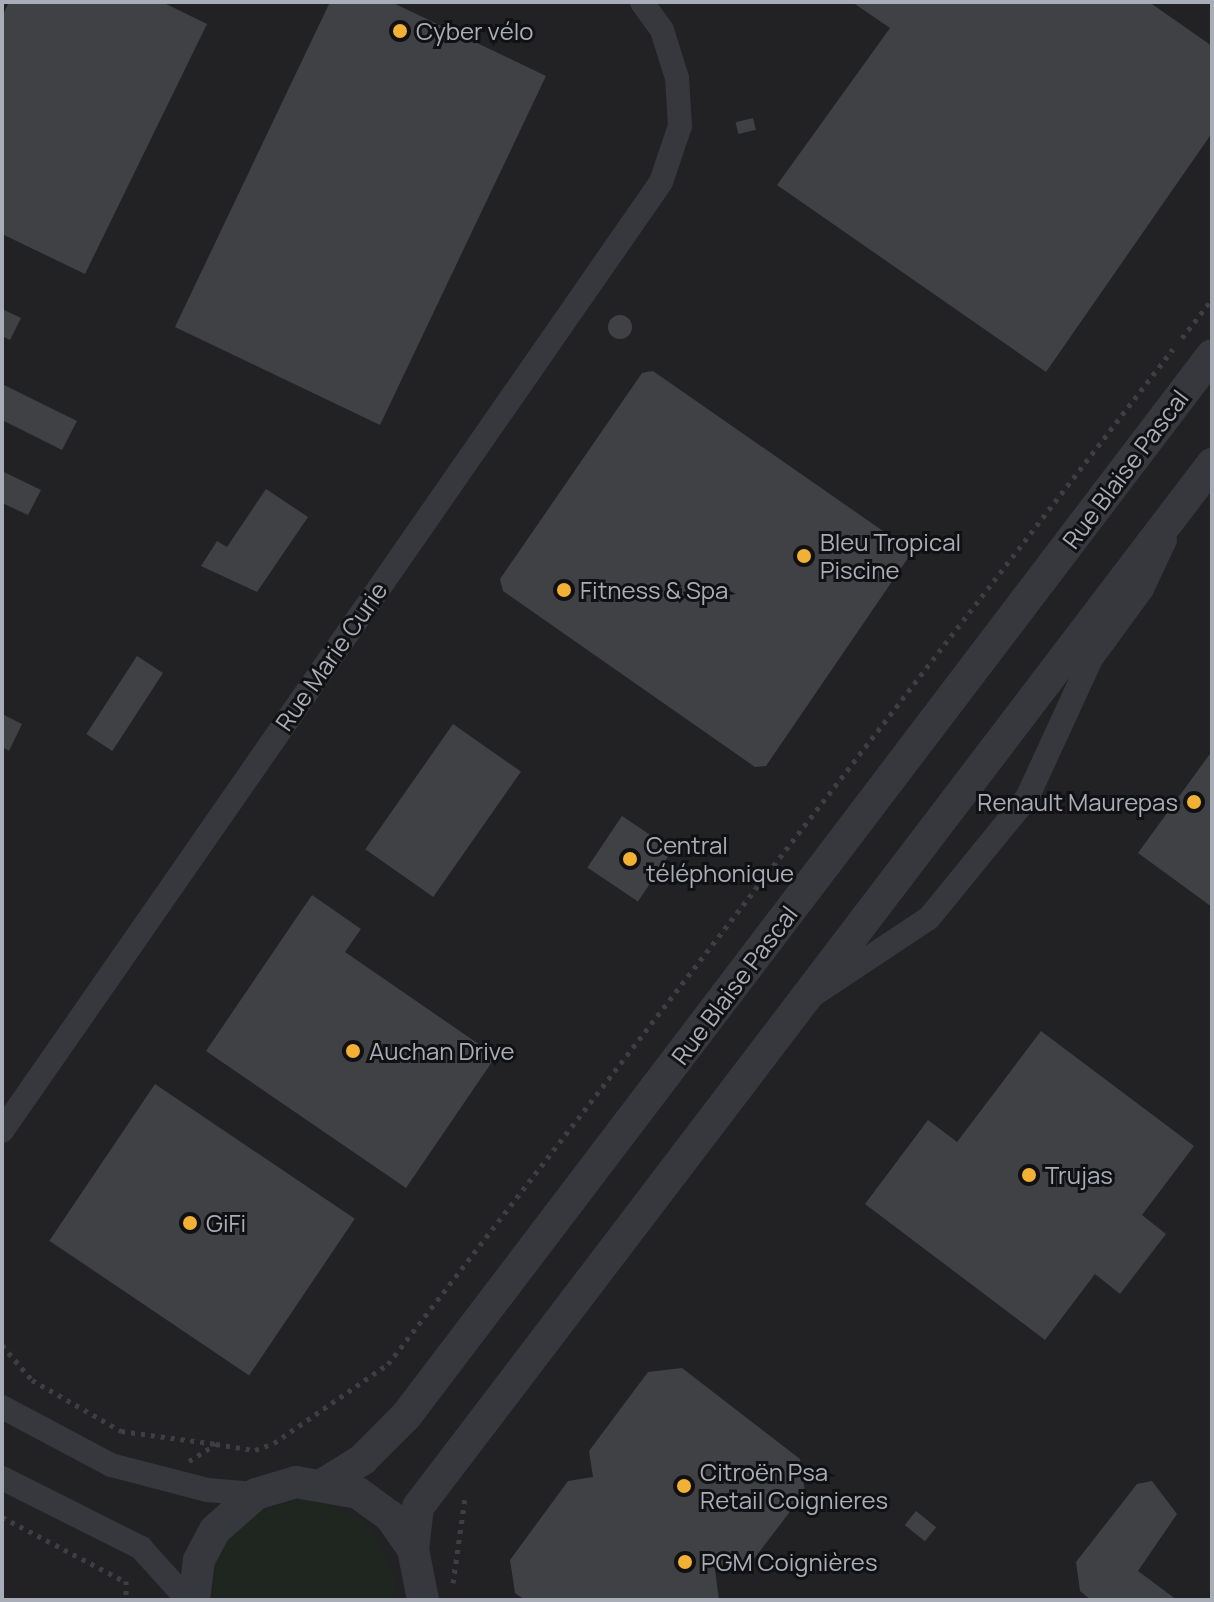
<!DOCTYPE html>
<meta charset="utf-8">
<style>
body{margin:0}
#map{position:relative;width:1214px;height:1602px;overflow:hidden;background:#161618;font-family:Manrope,sans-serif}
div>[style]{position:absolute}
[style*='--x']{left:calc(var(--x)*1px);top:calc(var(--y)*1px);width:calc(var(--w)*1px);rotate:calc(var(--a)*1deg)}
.built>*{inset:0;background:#222225;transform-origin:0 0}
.green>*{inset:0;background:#1e261f}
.building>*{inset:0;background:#404145;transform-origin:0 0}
.round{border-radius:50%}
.path>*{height:5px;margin-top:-2.5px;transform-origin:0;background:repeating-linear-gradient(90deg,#3d3f44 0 4px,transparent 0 10px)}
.minor>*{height:24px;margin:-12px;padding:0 12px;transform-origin:12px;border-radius:12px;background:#37383d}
.tertiary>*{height:32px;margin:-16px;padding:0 16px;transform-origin:16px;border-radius:16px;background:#37383d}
.dots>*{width:22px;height:22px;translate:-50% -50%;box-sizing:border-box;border:4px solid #111113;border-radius:50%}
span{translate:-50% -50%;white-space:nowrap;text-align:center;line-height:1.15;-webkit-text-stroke:6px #111113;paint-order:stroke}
.poi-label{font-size:24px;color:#a8adb8}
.left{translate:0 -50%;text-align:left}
.right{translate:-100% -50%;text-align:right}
.street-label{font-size:24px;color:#a8adb8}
.frame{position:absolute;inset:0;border:4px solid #a8adb8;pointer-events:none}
</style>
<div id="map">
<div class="built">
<div style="left:2px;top:2px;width:1210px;height:1598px"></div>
</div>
<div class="green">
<div style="clip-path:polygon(307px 1497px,363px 1519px,394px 1571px,395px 1600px,212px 1600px,215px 1562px,229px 1536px,250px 1514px)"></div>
</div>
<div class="building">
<div style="clip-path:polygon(9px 2px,162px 2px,207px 24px,85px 274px,2px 234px,2px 17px)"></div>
<div style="clip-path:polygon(330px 2px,391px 2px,546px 76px,380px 425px,175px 327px)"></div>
<div style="clip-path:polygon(852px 2px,1149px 2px,1212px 46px,1212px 133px,1046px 372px,777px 185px,890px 28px)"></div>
<div style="left:753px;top:118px;width:12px;height:18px;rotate:76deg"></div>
<div style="clip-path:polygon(2px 309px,21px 318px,10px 340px,2px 336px)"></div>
<div class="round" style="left:608px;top:315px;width:24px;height:24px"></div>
<div style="clip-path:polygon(653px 371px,906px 547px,908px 558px,766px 766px,755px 767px,503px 591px,500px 579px,642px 373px)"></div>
<div style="clip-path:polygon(2px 384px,77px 421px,62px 450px,2px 420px)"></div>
<div style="clip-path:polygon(2px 471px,41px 490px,28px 515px,2px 503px)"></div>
<div style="clip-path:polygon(266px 489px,308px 517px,257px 592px,201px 566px,217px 541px,227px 547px)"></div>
<div style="left:137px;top:656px;width:31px;height:93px;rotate:33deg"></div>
<div style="clip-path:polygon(2px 714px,22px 724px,9px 751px,2px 747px)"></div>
<div style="left:453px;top:724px;width:83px;height:153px;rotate:35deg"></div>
<div style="clip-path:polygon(1212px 751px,1212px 907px,1138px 853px)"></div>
<div style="left:622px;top:816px;width:61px;height:62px;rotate:34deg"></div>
<div style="clip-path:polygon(312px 895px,361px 929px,345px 952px,496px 1056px,406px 1188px,206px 1051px)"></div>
<div style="clip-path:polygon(1041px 1031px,1194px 1146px,1142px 1215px,1166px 1234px,1120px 1294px,1095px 1274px,1045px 1340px,865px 1204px,928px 1120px,957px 1142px)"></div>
<div style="left:155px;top:1084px;width:241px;height:189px;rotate:34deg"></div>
<div style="clip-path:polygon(682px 1368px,800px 1459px,805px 1492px,747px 1568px,715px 1570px,719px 1600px,525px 1600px,515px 1593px,510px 1560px,568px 1481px,593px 1477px,589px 1451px,648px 1372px)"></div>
<div style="clip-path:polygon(1152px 1481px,1177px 1514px,1138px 1571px,1177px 1600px,1091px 1600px,1080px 1591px,1076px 1562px,1137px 1484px)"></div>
<div style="left:916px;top:1511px;width:26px;height:18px;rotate:39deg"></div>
</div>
<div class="path">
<div style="--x:1182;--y:338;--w:49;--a:-52.4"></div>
<div style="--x:2;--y:1345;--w:46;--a:49.4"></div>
<div style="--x:32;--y:1380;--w:103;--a:29.8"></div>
<div style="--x:121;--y:1431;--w:96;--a:7.8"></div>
<div style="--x:189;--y:1461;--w:32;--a:-32"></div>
<div style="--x:216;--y:1444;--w:39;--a:9"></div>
<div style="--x:255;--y:1450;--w:20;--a:-20"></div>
<div style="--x:274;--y:1443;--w:139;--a:-34.7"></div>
<div style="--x:388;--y:1364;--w:1283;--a:-52.28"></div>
<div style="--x:2;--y:1517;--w:140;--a:27.7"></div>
<div style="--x:126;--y:1581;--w:19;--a:90"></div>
<div style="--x:453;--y:1583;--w:86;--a:-82"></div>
</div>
<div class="minor">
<div style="--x:807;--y:999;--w:146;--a:-33.6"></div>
<div style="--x:929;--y:918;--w:155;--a:-50.8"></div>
<div style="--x:1027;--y:798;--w:153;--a:-65.3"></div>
<div style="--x:1091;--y:659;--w:87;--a:-53.9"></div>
<div style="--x:1142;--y:589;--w:54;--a:-64.9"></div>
<div style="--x:2;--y:1131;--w:1155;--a:-55.22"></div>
<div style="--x:661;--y:182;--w:59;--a:-71.3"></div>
<div style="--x:680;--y:126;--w:48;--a:-93.6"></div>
<div style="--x:677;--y:78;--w:50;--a:-107.4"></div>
<div style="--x:662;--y:30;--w:34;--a:-126"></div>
<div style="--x:2;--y:1407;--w:123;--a:28"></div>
<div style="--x:111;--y:1465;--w:99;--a:14.6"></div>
<div style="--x:207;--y:1490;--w:49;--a:4.7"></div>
<div style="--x:2;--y:1478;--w:156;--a:26.7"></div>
<div style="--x:141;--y:1548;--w:70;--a:47.9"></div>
</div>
<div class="tertiary">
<div style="--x:325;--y:1483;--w:44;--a:-31.9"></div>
<div style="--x:362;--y:1460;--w:62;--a:-45"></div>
<div style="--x:406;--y:1416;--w:1332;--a:-52.78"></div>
<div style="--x:413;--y:1549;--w:42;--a:-83.2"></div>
<div style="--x:418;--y:1507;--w:1311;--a:-52.72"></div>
<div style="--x:194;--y:1600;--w:40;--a:-82.9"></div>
<div style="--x:199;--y:1560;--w:34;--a:-62"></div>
<div style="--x:215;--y:1530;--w:55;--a:-41.3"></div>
<div style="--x:256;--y:1494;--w:42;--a:-16.7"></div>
<div style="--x:296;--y:1482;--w:63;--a:10.1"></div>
<div style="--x:358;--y:1493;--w:39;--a:36"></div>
<div style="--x:390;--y:1516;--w:40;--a:55.1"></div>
<div style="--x:413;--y:1549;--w:52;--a:78.9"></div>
</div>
<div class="dots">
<div style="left:400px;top:31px;background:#f2b134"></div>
<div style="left:804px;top:556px;background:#f2b134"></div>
<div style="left:564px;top:590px;background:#f2b134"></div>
<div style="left:1194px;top:802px;background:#f2b134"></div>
<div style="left:630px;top:859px;background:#f2b134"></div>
<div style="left:353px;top:1051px;background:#f2b134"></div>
<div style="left:1029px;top:1175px;background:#f2b134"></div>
<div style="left:190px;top:1223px;background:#f2b134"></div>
<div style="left:684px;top:1486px;background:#f2b134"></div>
<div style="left:685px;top:1562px;background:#f2b134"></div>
</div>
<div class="poi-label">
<span class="left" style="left:416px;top:31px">Cyber vélo</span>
<span class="left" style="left:820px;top:556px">Bleu Tropical<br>Piscine</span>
<span class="left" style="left:580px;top:590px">Fitness &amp; Spa</span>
<span class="right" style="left:1178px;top:802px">Renault Maurepas</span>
<span class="left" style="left:646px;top:859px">Central<br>téléphonique</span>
<span class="left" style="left:369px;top:1051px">Auchan Drive</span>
<span class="left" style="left:1045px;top:1175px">Trujas</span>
<span class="left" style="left:206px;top:1223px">GiFi</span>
<span class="left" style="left:700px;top:1486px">Citroën Psa<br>Retail Coignieres</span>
<span class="left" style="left:701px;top:1562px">PGM Coignières</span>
</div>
<div class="street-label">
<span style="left:1125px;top:469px;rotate:-53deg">Rue Blaise Pascal</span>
<span style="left:331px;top:656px;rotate:-55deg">Rue Marie Curie</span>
<span style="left:734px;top:985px;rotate:-53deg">Rue Blaise Pascal</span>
</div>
<div class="frame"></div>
</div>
